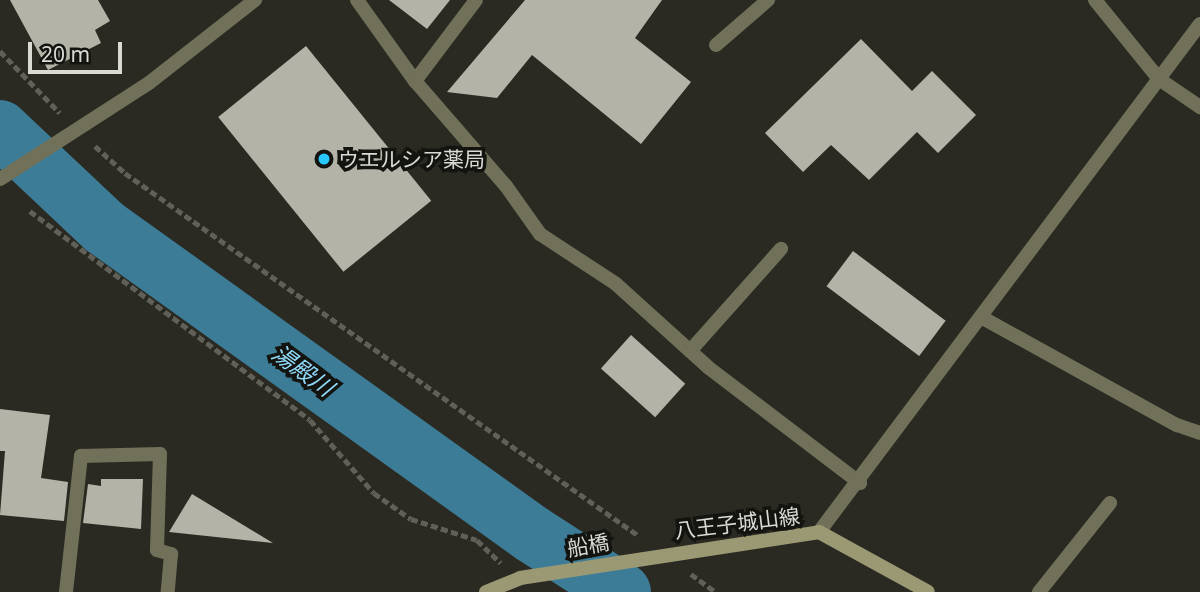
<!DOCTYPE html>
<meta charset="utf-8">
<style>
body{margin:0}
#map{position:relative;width:1200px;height:592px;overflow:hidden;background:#2b2a22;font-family:"Noto Sans","Noto Sans JP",sans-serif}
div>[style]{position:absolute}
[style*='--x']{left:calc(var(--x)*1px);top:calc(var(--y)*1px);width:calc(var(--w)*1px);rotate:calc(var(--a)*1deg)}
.river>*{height:58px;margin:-29px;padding:0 29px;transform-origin:29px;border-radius:29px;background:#3c7c96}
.building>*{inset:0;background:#b3b3a8;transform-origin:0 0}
.path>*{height:4.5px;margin-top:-2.25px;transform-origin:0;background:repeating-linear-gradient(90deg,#605f58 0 7px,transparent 0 10.5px)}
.service>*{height:14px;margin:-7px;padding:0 7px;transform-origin:7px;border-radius:7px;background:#71715a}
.minor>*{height:14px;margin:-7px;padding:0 7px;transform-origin:7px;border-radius:7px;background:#71715a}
.tertiary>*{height:14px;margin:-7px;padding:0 7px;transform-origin:7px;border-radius:7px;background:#71715a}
.secondary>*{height:14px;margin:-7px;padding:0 7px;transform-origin:7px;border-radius:7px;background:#9a9974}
.dots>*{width:19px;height:19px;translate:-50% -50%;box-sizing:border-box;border:4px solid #13130f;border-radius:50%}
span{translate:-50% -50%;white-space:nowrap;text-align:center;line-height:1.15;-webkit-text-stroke:7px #13130f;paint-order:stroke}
.poi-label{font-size:21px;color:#d9dad4}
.left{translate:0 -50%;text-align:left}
.street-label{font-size:21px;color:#d9dad4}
.water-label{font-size:23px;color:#91dafa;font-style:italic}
.scale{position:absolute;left:28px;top:42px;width:94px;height:32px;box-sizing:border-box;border:4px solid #d9dad4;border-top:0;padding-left:9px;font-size:21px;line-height:24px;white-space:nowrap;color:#d9dad4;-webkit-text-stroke:5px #13130f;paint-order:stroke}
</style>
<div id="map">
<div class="river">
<div style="--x:0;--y:129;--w:143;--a:43.3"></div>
<div style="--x:104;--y:227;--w:527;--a:35.65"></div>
<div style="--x:532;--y:534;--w:107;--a:32.8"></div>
</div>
<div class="building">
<div style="clip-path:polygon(10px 0,98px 0,110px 21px,95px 30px,101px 43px,48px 70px)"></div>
<div style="clip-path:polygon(389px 0,450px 0,427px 29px)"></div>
<div style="clip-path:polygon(525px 0,662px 0,635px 38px,691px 82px,641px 144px,532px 55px,497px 98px,447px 92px)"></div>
<div style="clip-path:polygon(861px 39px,912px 91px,932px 71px,976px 115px,938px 153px,917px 132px,869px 180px,831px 145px,803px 172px,765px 133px)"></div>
<div style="left:306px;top:46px;width:199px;height:113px;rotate:51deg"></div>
<div style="left:853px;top:251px;width:116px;height:44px;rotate:37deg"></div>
<div style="left:631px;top:335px;width:73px;height:45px;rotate:42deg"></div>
<div style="clip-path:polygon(0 409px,50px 415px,41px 478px,68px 482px,64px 521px,0 515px,5px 451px,0 451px)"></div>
<div style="clip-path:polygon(101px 479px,143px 479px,141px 529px,83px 523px,88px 484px,101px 486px)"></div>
<div style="clip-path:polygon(192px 494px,273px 543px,169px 532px)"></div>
</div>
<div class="path">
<div style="--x:0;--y:51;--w:86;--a:45.9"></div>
<div style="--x:95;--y:146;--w:40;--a:42"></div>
<div style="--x:125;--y:173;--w:629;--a:35.23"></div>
<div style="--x:30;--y:211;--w:349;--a:36.7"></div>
<div style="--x:310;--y:420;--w:97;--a:48.8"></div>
<div style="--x:374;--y:493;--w:45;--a:35.1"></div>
<div style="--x:411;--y:519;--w:69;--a:17.7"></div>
<div style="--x:477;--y:540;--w:33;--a:44"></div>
<div style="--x:691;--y:574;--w:31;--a:36"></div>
</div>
<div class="service">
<div style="--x:1095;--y:0;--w:102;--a:51"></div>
<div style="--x:1159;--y:79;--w:50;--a:34.3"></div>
<div style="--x:716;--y:45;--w:69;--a:-40.9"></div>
<div style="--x:690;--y:351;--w:137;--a:-48.3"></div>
<div style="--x:66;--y:592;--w:137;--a:-83.7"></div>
<div style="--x:81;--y:456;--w:79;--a:-1.5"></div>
<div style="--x:160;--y:454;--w:96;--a:91.8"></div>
<div style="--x:157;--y:550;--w:15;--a:16"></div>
<div style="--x:171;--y:554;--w:38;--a:95"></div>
<div style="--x:1039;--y:592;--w:114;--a:-51.4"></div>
</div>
<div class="minor">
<div style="--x:357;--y:0;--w:100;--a:54.4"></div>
<div style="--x:415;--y:81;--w:139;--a:49.1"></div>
<div style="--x:506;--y:186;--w:59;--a:54.7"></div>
<div style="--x:540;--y:234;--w:91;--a:33.3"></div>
<div style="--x:616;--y:284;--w:125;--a:42.1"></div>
<div style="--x:709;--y:368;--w:190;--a:37.3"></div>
<div style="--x:415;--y:81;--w:101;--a:-53"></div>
<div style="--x:981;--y:317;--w:224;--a:28.9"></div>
<div style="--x:1177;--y:425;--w:24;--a:19"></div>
<div style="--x:819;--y:532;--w:635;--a:-53.13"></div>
</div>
<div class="tertiary">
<div style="--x:0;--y:179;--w:177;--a:-32.8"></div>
<div style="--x:149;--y:83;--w:135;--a:-38.1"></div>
</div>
<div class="secondary">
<div style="--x:486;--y:592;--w:37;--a:-22"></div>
<div style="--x:520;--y:578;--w:303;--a:-8.7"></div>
<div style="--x:819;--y:532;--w:124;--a:28.8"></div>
</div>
<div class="dots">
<div style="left:324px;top:159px;background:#28c8ff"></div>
</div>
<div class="poi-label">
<span class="left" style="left:338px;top:159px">ウエルシア薬局</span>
</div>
<div class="street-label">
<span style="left:737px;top:523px;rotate:-7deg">八王子城山線</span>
<span style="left:588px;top:545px;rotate:-10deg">船橋</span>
</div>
<div class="water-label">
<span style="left:303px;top:370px;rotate:36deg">湯殿川</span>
</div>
<div class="scale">20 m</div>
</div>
